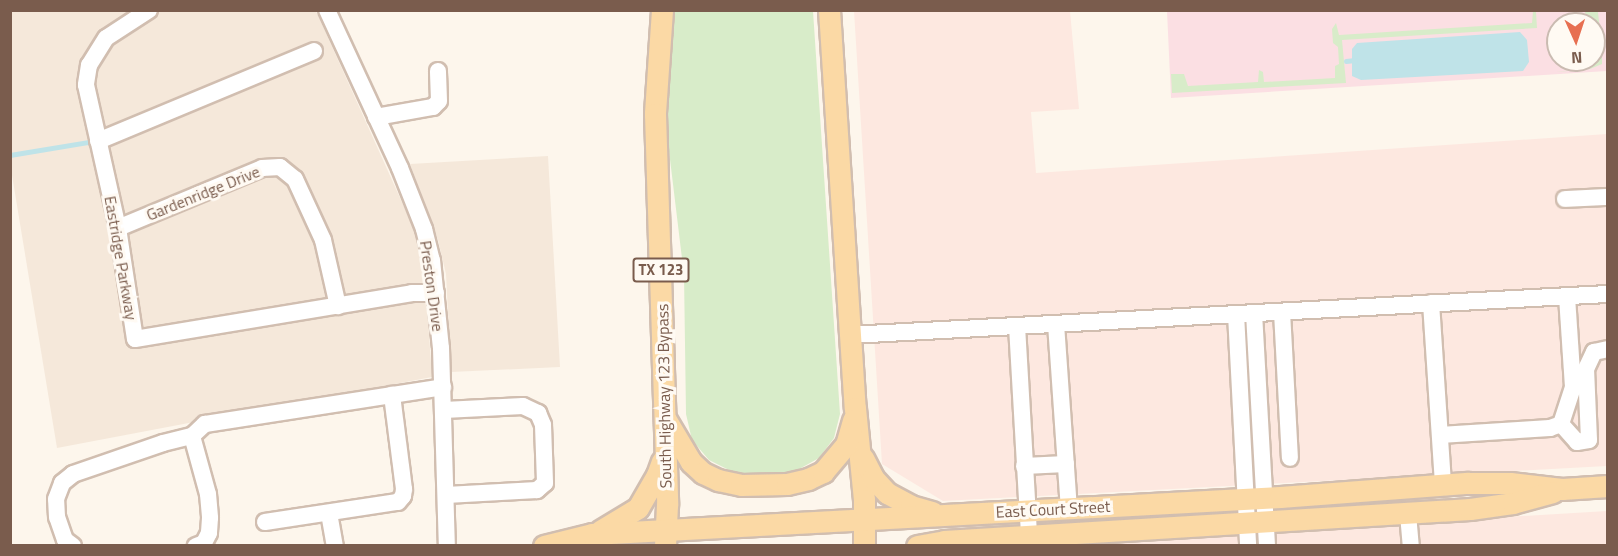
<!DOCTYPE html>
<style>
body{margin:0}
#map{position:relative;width:1618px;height:556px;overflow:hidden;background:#fdf6ec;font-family:"Titillium Web",sans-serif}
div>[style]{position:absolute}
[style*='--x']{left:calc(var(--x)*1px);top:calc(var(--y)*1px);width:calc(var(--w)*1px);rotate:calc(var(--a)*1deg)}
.residential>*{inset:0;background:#f5e8da}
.commercial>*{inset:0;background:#fde8e0}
.medical>*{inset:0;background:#fbdfe3}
.green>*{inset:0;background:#d8ecc9}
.water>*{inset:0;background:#bfe3e8}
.stream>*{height:4.5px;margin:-2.25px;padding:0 2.25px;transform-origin:2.25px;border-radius:2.25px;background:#bfe3e8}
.roads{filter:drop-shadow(2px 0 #d1beb0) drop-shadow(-2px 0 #d1beb0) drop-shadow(0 2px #d1beb0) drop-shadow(0 -2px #d1beb0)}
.minor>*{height:16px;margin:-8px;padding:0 8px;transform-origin:8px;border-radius:8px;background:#fff}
.major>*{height:21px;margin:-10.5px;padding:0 10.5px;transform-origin:10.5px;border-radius:10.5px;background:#fbd9a5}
span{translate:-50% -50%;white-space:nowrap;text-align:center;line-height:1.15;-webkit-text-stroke:6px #fffaf3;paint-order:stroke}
.shield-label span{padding:2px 4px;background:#fffaf3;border:2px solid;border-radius:4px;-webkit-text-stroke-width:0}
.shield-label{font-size:15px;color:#7a5c4d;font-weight:700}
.street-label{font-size:16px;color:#7a5c4d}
.frame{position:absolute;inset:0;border:12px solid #7a5c4d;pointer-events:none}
.north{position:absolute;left:1546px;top:12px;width:60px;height:60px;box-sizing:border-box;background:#fffaf3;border:2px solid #cabbb1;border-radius:50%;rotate:177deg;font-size:16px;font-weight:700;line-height:24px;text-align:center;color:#7a5c4d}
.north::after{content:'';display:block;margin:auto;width:21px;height:27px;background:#e76f51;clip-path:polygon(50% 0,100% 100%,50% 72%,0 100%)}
</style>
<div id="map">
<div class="residential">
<div style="clip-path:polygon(10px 11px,316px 11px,423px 249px,432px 377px,57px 448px,11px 169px)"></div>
<div style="clip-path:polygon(548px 156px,560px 367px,451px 372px,446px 274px,438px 240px,410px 164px)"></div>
</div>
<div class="commercial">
<div style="clip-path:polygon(854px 11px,1070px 11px,1079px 109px,1031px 112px,1036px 173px,1607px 134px,1607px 466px,943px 501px,882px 464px)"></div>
<div style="clip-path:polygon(1607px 511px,1607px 545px,1071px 546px,1286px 530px)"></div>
</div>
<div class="medical">
<div style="clip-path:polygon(evenodd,1167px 11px,1607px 11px,1607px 71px,1171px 98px,1167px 11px,1558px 24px,1594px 24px,1594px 60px,1558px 60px,1558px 24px)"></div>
</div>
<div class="green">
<div style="clip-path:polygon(671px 11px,813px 11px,840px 414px,834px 438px,819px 458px,792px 473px,735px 473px,709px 460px,692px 440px,686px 414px,684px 275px,665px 118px)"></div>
<div style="clip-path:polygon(1533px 11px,1536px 12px,1537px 28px,1342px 40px,1346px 83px,1172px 93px,1171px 74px,1184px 74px,1188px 86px,1258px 82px,1259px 70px,1263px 72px,1264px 82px,1335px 78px,1335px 66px,1339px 64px,1338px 47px,1333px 43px,1332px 29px,1336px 23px,1339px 35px,1532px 23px)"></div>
<div style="clip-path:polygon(1585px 11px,1598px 12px,1601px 40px,1594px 41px,1594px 24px,1586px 24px)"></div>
<div style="clip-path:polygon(1594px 44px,1602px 44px,1602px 64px,1590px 69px,1556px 72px,1588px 68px,1588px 60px,1594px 60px)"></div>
</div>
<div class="water">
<div style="clip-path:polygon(1520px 32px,1527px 40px,1529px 62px,1523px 71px,1361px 80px,1352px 76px,1352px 49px,1357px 43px)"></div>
</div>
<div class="stream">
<div style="--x:1346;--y:61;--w:9;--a:-6"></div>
<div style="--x:10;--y:155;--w:86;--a:-9.4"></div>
</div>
<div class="roads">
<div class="minor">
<div style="--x:149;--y:10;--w:51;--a:146.9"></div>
<div style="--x:106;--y:38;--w:32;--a:122"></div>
<div style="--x:89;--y:65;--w:20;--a:99"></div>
<div style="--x:86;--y:85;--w:147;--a:77.4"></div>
<div style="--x:118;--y:228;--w:112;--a:81.3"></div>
<div style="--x:135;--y:339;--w:281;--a:-9.4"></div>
<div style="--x:412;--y:293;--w:24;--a:0"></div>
<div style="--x:327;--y:10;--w:174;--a:65.2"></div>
<div style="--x:400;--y:168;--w:66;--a:68.5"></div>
<div style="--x:424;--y:229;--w:32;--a:76"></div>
<div style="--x:432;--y:260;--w:88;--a:84.2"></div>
<div style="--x:441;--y:348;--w:198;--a:88.3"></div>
<div style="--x:376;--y:117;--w:58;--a:-10"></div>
<div style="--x:433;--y:107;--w:8;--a:-45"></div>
<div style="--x:439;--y:101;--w:30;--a:-92"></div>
<div style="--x:98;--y:141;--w:234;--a:-22.6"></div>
<div style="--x:1565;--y:199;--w:43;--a:-2.7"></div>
<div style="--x:118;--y:228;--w:156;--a:-22.6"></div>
<div style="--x:262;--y:168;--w:18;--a:-3"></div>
<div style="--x:280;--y:167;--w:19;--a:39"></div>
<div style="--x:295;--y:179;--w:67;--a:65.3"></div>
<div style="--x:323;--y:240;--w:68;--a:77.2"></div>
<div style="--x:1431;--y:303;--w:182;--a:86.2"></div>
<div style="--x:1282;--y:312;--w:146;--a:86.9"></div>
<div style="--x:1254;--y:313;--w:233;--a:86.8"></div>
<div style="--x:1236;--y:314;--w:232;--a:87"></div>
<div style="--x:1056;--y:324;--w:185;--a:86"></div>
<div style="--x:1017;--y:326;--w:210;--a:86.7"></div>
<div style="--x:850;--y:335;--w:759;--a:-3.1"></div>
<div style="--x:444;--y:410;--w:79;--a:-2.9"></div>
<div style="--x:523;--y:406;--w:17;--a:25"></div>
<div style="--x:538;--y:413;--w:13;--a:67"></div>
<div style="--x:543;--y:425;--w:58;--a:88"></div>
<div style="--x:545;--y:483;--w:11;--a:139"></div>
<div style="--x:537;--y:490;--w:91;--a:176.9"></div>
<div style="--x:1561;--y:424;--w:24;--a:48"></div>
<div style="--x:1577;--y:442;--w:12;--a:-9"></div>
<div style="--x:1589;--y:440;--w:71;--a:-92.4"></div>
<div style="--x:1586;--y:369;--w:19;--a:-65"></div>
<div style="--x:1594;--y:352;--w:14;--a:-12"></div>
<div style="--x:1440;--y:435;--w:110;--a:-3.6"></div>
<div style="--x:1550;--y:428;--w:12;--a:-20"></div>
<div style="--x:1561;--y:424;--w:39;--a:-72"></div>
<div style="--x:1573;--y:387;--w:91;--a:-93.8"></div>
<div style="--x:192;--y:436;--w:60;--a:74.6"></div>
<div style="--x:208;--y:494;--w:24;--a:85"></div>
<div style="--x:210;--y:518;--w:15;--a:94"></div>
<div style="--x:209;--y:533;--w:11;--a:117"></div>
<div style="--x:204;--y:543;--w:9;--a:159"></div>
<div style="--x:1024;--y:466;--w:42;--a:-2.7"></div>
<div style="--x:329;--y:513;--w:34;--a:80"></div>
<div style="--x:1408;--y:514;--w:32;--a:85"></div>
<div style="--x:265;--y:522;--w:134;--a:-8.6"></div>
<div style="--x:398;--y:502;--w:8;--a:-50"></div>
<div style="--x:403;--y:496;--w:7;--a:-82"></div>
<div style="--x:404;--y:489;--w:95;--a:-97.3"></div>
<div style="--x:73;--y:546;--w:10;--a:-143"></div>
<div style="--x:65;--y:540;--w:24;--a:-109"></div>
<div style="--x:57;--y:517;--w:18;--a:-93"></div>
<div style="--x:56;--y:499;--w:17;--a:-69"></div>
<div style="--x:62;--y:483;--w:14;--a:-39"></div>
<div style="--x:73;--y:474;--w:95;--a:-19"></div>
<div style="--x:163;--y:443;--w:30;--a:-14"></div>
<div style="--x:192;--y:436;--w:18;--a:-43"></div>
<div style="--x:205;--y:424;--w:241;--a:-8.8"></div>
</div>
<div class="major">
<div style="--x:662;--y:10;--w:104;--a:93.9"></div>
<div style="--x:655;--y:114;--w:391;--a:88.2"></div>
<div style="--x:667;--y:505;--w:41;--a:92.8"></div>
<div style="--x:829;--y:10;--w:399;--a:86.3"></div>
<div style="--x:855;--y:408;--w:92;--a:84.4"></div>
<div style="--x:864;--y:500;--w:46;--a:90"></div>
<div style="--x:666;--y:420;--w:49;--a:59.2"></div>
<div style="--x:691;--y:462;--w:16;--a:43"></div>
<div style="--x:703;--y:473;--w:17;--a:25"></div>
<div style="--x:718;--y:480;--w:24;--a:12"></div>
<div style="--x:741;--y:485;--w:46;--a:-1.2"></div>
<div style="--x:787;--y:484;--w:22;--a:-13"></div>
<div style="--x:808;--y:479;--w:17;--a:-25"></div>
<div style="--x:823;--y:472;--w:35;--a:-50"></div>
<div style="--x:846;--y:445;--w:26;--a:-74"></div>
<div style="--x:863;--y:458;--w:22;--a:63"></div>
<div style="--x:873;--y:478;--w:21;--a:47"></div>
<div style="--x:887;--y:493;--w:27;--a:28"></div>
<div style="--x:911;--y:506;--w:22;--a:16"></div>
<div style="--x:600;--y:531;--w:44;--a:-31.2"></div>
<div style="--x:638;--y:508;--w:38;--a:-60"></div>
<div style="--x:657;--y:475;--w:15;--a:-70"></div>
<div style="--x:544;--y:546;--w:49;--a:-14"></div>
<div style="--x:592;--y:534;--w:689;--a:-3.08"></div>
<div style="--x:1280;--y:497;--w:189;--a:-4.3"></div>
<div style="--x:1468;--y:483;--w:42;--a:0"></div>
<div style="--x:1510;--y:483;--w:52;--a:6.6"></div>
<div style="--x:1562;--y:489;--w:46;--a:-3.7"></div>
<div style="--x:917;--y:546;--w:27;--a:-10"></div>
<div style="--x:944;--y:541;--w:527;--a:-3.48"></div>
<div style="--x:1470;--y:509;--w:43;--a:-7.9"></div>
<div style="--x:1513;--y:503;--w:41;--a:-15.4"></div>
</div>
</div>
<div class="shield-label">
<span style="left:661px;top:270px">TX 123</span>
</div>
<div class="street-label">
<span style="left:203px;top:193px;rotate:-22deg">Gardenridge Drive</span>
<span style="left:121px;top:258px;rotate:80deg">Eastridge Parkway</span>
<span style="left:432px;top:286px;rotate:82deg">Preston Drive</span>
<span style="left:664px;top:396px;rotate:-91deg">South Highway 123 Bypass</span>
<span style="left:1053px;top:509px;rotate:-3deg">East Court Street</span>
</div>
<div class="frame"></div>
<div class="north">N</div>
</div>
